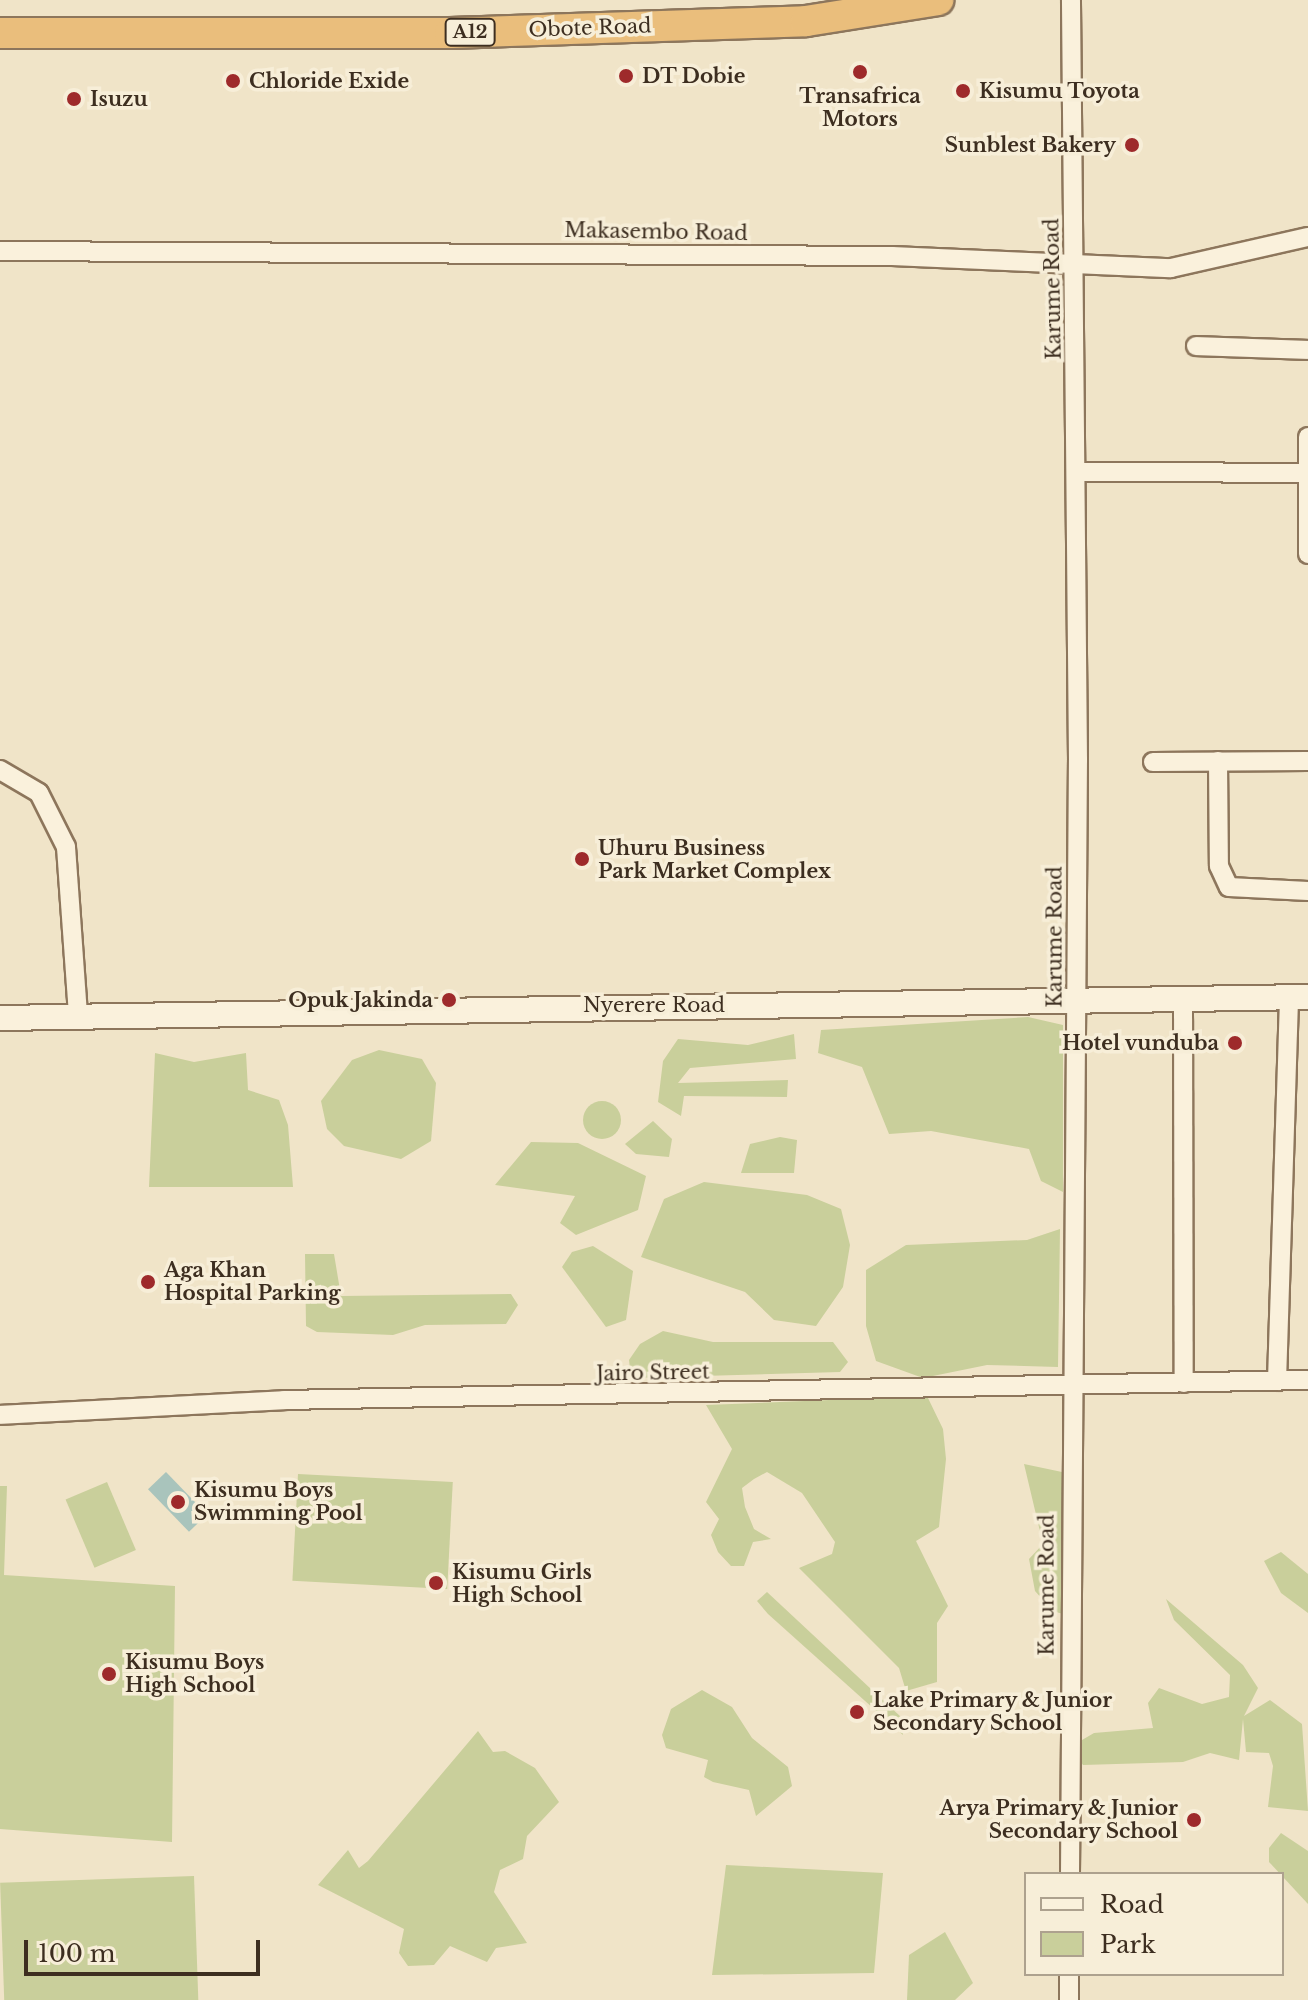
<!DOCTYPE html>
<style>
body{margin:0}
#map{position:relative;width:1308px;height:2000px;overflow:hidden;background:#f0e4c8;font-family:"Libre Baskerville",serif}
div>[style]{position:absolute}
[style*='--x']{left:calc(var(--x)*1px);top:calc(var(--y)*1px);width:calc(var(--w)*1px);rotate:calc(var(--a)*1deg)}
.green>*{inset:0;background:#c9cf9b;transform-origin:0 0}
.round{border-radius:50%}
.water>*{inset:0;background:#a9c4bc;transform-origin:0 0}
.roads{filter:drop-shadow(2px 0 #8d765c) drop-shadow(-2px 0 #8d765c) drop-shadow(0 2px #8d765c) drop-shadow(0 -2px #8d765c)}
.minor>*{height:18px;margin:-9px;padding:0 9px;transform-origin:9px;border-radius:9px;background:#faf1dc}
.secondary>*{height:24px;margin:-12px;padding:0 12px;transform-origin:12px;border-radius:12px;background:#faf1dc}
.trunk>*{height:30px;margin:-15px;padding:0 15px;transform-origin:15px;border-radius:15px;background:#eabe7c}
.dots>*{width:22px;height:22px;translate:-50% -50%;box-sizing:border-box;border:4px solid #f7eed8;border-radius:50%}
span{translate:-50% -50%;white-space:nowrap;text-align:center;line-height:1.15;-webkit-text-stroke:7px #f7eed8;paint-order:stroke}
.shield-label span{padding:2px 6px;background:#f7eed8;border:2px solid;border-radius:6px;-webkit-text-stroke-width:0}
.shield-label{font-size:18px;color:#3d2e20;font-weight:700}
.street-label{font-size:20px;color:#3d2e20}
.poi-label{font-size:20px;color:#3d2e20;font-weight:700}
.left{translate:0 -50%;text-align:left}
.right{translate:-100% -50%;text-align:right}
.legend{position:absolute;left:1024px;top:1872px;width:260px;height:104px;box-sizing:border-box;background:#f7eed8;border:2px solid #ada18e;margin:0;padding:10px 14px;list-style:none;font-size:24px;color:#3d2e20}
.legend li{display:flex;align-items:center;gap:16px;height:40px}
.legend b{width:40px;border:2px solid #ada18e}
.scale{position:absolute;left:24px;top:1940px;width:236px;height:36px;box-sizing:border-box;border:4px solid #3d2e20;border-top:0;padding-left:10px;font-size:24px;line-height:28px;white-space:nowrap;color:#3d2e20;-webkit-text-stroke:6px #f7eed8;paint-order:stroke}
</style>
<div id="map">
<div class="green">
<div style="clip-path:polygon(1028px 1017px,1063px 1025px,1063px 1192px,1041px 1181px,1029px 1149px,931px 1131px,889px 1134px,862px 1067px,818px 1053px,821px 1030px)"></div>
<div style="clip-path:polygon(794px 1034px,796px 1059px,690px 1068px,678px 1083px,788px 1080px,787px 1097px,684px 1096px,681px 1116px,658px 1102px,663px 1061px,678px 1039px,748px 1045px)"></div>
<div style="clip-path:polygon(379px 1050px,422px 1059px,436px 1083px,431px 1141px,401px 1159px,344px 1146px,327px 1129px,321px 1101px,352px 1060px)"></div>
<div style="clip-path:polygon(155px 1053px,194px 1062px,246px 1053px,248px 1090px,279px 1100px,288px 1125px,293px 1187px,149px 1187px)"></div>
<div class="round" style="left:583px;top:1101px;width:38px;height:38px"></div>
<div style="clip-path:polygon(653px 1121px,672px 1139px,669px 1157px,636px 1154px,625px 1144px)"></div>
<div style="clip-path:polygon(780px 1137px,797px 1140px,794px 1173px,741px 1173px,750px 1144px)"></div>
<div style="clip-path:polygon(531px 1142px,578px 1143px,646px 1176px,638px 1210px,576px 1235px,560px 1223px,575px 1196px,495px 1185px)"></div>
<div style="clip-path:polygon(704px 1182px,807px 1195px,841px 1209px,850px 1245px,843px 1287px,816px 1326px,774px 1320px,745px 1292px,641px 1257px,664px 1199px)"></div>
<div style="clip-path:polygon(1060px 1229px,1058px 1367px,987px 1365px,923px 1378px,876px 1361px,866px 1326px,866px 1270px,906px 1245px,1027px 1240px)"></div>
<div style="clip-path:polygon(593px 1246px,633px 1271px,626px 1320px,606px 1327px,562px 1267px,572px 1252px)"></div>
<div style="clip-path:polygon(305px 1254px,334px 1254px,341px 1296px,511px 1294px,518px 1305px,506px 1324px,425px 1325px,393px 1335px,317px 1332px,306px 1326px)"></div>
<div style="clip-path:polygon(663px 1331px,713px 1342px,833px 1342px,848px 1362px,840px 1372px,631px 1378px,629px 1360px,640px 1344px)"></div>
<div style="clip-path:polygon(927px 1396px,943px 1429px,946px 1459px,939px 1527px,916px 1541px,948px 1606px,937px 1623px,937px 1682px,906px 1691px,899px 1668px,799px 1568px,832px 1554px,835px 1542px,802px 1493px,767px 1472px,754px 1479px,742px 1488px,745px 1507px,754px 1529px,771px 1539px,753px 1542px,744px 1566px,731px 1566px,718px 1552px,711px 1535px,719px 1519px,706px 1502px,732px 1449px,706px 1405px)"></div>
<div style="clip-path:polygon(1024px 1464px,1062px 1472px,1079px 1619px,1053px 1611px,1035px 1591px,1029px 1559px,1043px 1544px)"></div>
<div style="left:298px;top:1474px;width:155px;height:107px;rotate:3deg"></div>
<div style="left:107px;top:1482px;width:74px;height:45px;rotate:67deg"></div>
<div style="clip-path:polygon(0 1486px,7px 1486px,4px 1575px,175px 1586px,172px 1842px,0 1829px)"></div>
<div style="clip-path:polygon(1281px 1552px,1308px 1574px,1308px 1613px,1281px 1593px,1264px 1561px)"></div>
<div style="clip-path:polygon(767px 1592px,901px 1717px,903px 1735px,768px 1614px,757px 1601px)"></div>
<div style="clip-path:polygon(1166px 1599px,1243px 1665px,1258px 1688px,1244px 1716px,1270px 1700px,1302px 1724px,1308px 1811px,1268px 1807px,1273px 1766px,1269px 1753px,1246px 1752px,1243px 1719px,1239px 1760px,1210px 1753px,1183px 1762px,1083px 1765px,1070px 1747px,1094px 1733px,1153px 1728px,1148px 1703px,1159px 1688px,1202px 1704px,1229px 1697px,1230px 1675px,1174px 1620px)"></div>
<div style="clip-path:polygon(702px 1690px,732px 1707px,752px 1738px,788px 1767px,792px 1786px,756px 1816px,749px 1790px,713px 1782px,704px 1777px,708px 1760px,666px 1748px,662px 1735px,671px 1709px)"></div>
<div style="clip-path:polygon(478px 1731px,493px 1752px,505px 1751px,535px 1768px,559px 1802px,527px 1836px,523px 1859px,500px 1870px,494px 1892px,527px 1943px,496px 1948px,487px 1962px,450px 1946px,434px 1965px,408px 1966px,399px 1953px,404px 1929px,318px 1885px,348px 1850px,359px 1868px,368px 1861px)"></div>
<div style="clip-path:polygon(1281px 1833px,1308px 1851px,1308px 1904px,1269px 1862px,1269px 1848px)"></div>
<div style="clip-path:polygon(726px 1865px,883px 1873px,874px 1973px,712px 1975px)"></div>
<div style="left:194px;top:1876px;width:124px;height:194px;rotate:88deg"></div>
<div style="clip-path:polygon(945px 1932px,973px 1983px,955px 2000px,907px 2000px,909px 1955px)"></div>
</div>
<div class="water">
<div style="left:166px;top:1472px;width:59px;height:25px;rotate:46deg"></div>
</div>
<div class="roads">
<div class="minor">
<div style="--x:0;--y:251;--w:892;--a:0.32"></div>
<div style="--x:892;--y:256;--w:279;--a:2.5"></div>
<div style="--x:1171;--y:268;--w:140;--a:-12.8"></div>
<div style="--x:1196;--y:346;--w:112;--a:2"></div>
<div style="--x:1308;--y:437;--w:117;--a:90"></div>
<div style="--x:1078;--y:472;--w:230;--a:0.2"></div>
<div style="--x:1218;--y:761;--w:105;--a:89.5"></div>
<div style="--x:1219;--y:866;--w:23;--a:65"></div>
<div style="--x:1229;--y:887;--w:79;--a:2.9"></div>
<div style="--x:1153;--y:762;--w:155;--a:-0.4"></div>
<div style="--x:0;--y:770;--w:45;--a:30.5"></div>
<div style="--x:39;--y:793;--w:60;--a:63.4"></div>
<div style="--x:66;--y:847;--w:169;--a:85.9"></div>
<div style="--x:1183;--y:998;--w:385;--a:89.9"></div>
<div style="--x:1277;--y:1381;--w:383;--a:-88.2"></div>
<div style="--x:0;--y:1415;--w:284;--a:-3"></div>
<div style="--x:284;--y:1400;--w:1024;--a:-1.12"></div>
<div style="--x:1070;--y:1874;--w:1114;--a:-89.59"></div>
<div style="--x:1078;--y:760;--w:760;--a:-90.53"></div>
<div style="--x:1069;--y:2000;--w:26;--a:-90"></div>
</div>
<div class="secondary">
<div style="--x:0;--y:1018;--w:1308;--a:-0.92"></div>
</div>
<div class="trunk">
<div style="--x:0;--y:33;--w:450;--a:0"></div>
<div style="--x:450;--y:33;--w:356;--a:-1.9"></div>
<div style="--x:806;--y:21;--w:134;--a:-9"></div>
</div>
</div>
<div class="dots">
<div style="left:860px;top:72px;background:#9e2a2b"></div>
<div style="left:626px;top:76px;background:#9e2a2b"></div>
<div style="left:233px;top:81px;background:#9e2a2b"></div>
<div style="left:963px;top:91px;background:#9e2a2b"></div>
<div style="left:74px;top:99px;background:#9e2a2b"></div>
<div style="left:1132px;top:145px;background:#9e2a2b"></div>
<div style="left:582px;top:859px;background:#9e2a2b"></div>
<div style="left:449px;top:1000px;background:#9e2a2b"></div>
<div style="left:1235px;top:1043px;background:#9e2a2b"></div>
<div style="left:148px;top:1282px;background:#9e2a2b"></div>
<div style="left:178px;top:1502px;background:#9e2a2b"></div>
<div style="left:436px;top:1583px;background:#9e2a2b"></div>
<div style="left:109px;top:1674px;background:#9e2a2b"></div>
<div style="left:857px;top:1712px;background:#9e2a2b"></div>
<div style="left:1194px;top:1820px;background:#9e2a2b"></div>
</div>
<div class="shield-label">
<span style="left:470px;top:32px">A12</span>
</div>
<div class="street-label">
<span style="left:590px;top:28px;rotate:-2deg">Obote Road</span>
<span style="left:656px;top:232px;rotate:1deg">Makasembo Road</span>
<span style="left:1053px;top:289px;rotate:-91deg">Karume Road</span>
<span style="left:1055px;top:937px;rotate:-90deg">Karume Road</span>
<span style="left:654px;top:1005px">Nyerere Road</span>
<span style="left:653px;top:1373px;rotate:-1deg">Jairo Street</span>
<span style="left:1047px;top:1585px;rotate:-90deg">Karume Road</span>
</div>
<div class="poi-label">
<span class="left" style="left:642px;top:76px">DT Dobie</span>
<span class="left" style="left:249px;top:81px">Chloride Exide</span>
<span class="left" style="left:979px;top:91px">Kisumu Toyota</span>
<span style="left:860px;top:108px">Transafrica<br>Motors</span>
<span class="left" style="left:90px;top:99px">Isuzu</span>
<span class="right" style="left:1116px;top:145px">Sunblest Bakery</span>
<span class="left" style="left:598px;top:860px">Uhuru Business<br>Park Market Complex</span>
<span class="right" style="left:433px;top:1000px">Opuk Jakinda</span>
<span class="right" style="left:1219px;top:1043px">Hotel vunduba</span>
<span class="left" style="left:164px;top:1282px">Aga Khan<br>Hospital Parking</span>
<span class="left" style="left:194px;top:1502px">Kisumu Boys<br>Swimming Pool</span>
<span class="left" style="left:452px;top:1584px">Kisumu Girls<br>High School</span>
<span class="left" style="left:125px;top:1674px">Kisumu Boys<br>High School</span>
<span class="left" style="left:873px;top:1712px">Lake Primary &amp; Junior<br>Secondary School</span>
<span class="right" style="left:1178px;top:1820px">Arya Primary &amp; Junior<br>Secondary School</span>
</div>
<ul class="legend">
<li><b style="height:10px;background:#faf1dc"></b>Road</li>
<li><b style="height:22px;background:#c9cf9b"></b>Park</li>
</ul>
<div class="scale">100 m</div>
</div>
